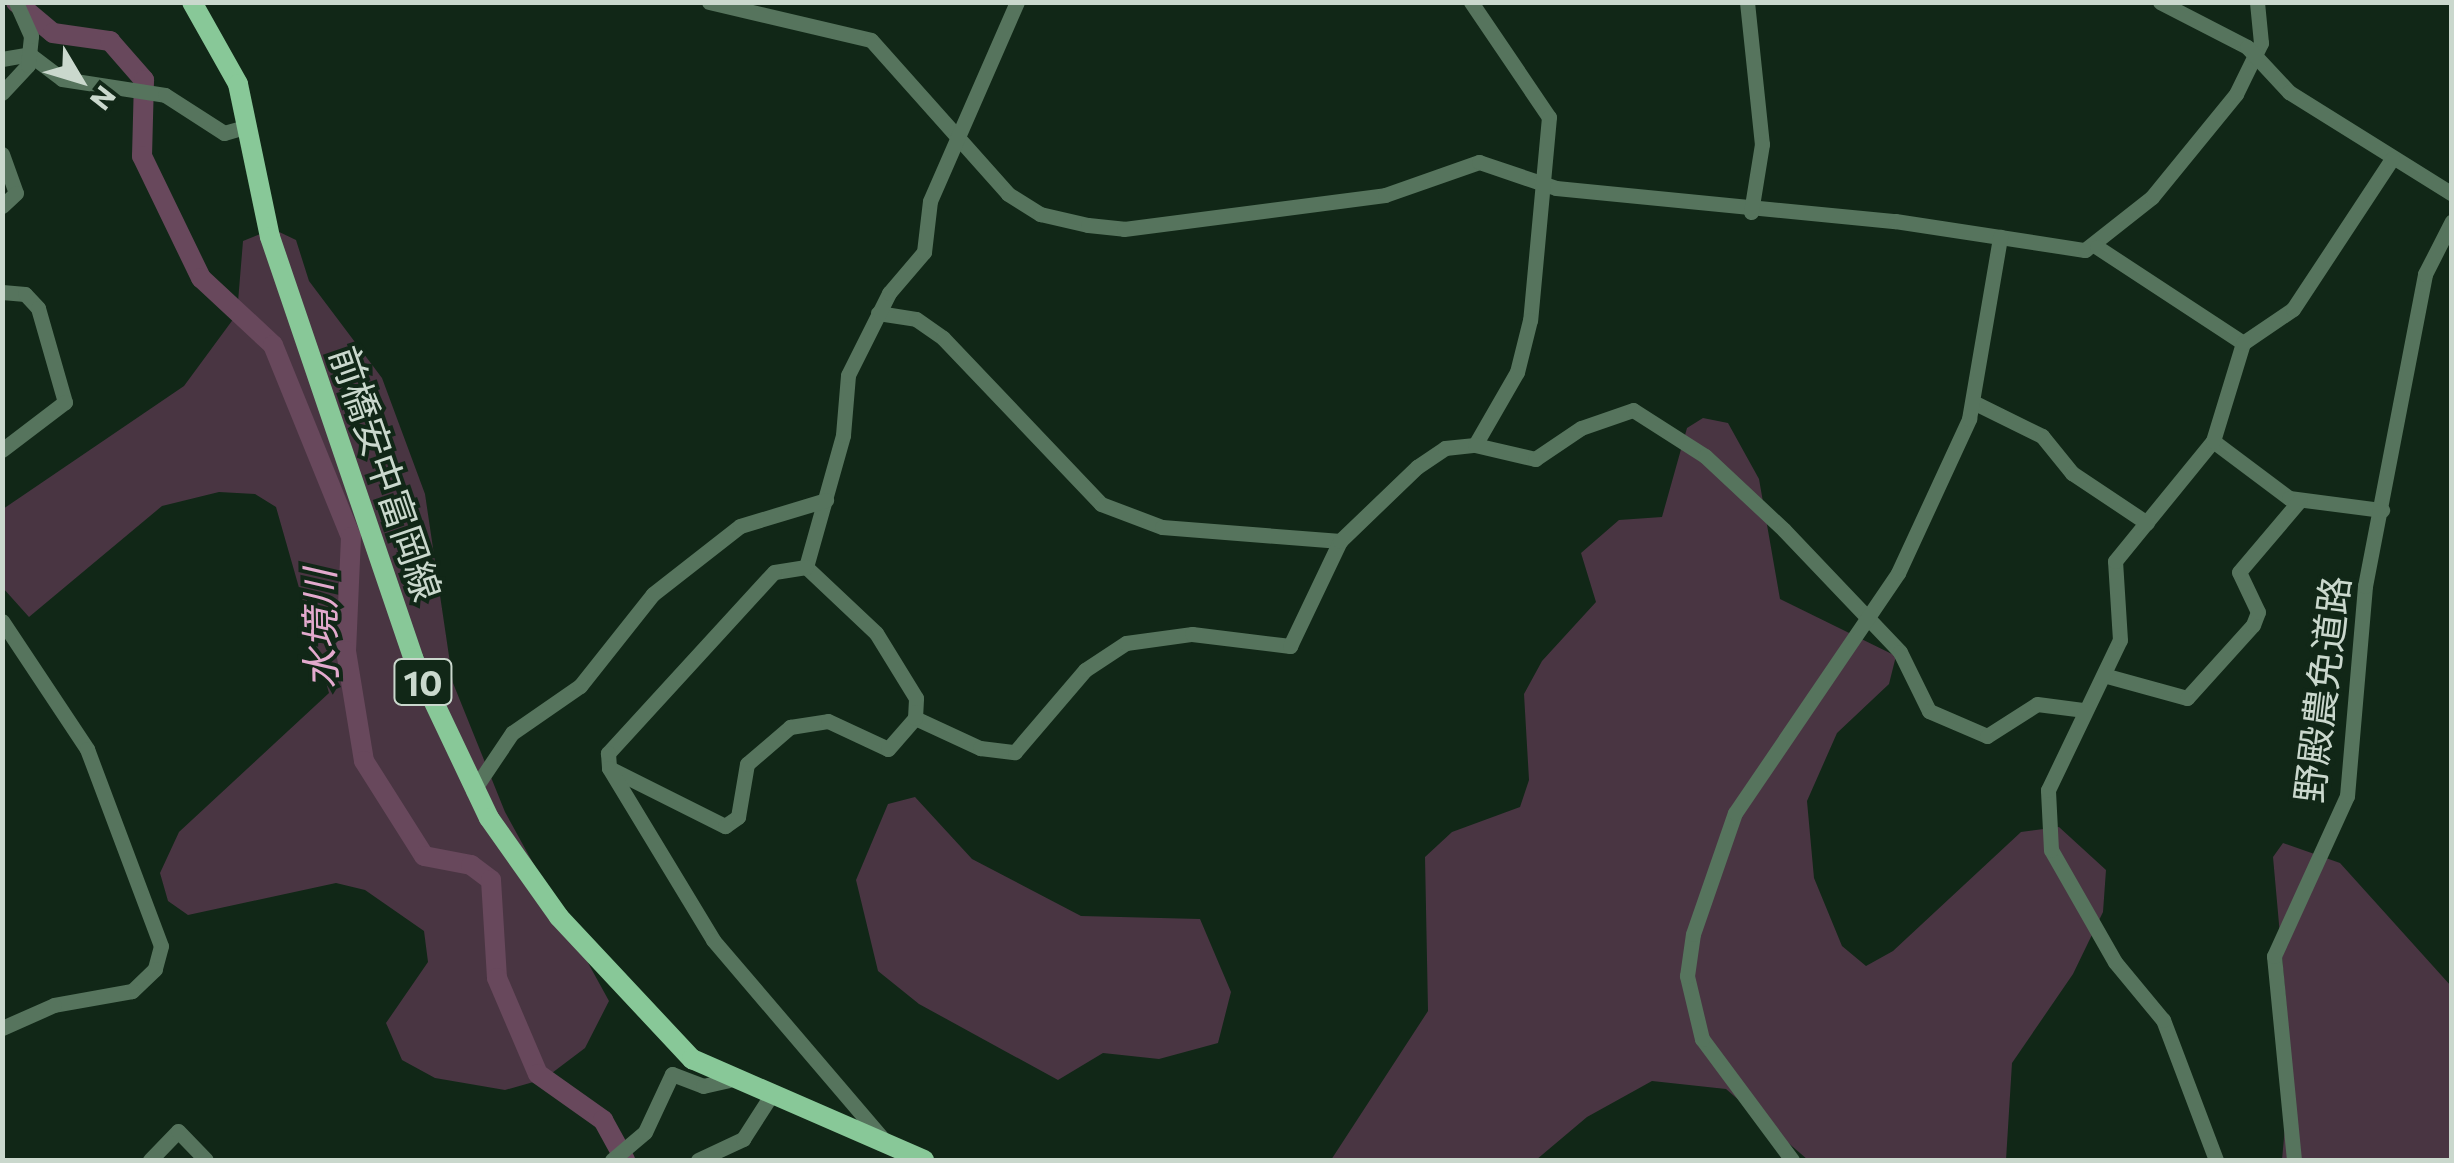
<!DOCTYPE html>
<meta charset="utf-8">
<style>
body{margin:0}
#map{position:relative;width:2454px;height:1163px;overflow:hidden;background:#112717;font-family:Commissioner,"Noto Sans JP",sans-serif}
div>[style]{position:absolute}
[style*='--x']{left:calc(var(--x)*1px);top:calc(var(--y)*1px);width:calc(var(--w)*1px);rotate:calc(var(--a)*1deg)}
.green>*{inset:0;background:#493542}
.river>*{height:20px;margin:-10px;padding:0 10px;transform-origin:10px;border-radius:10px;background:#68485c}
.minor>*{height:15px;margin:-7.5px;padding:0 7.5px;transform-origin:7.5px;border-radius:7.5px;background:#56745d}
.major>*{height:20px;margin:-10px;padding:0 10px;transform-origin:10px;border-radius:10px;background:#88c898}
span{translate:-50% -50%;white-space:nowrap;text-align:center;line-height:1.15;-webkit-text-stroke:8px #112717;paint-order:stroke}
.shield-label span{padding:2px 8px;background:#112717;border:2px solid;border-radius:8px;-webkit-text-stroke-width:0}
.shield-label{font-size:35px;color:#cad8cd;font-weight:700}
.street-label{font-size:38px;color:#cad8cd}
.water-label{font-size:40px;color:#e3aace;font-style:italic}
.frame{position:absolute;inset:0;border:5px solid #cad8cd;pointer-events:none}
.north{position:absolute;left:30px;top:30px;width:100px;height:100px;-webkit-text-stroke:8px #112717;paint-order:stroke;rotate:128deg;font-size:28px;font-weight:700;line-height:40px;text-align:center;color:#cad8cd}
.north::after{content:'';display:block;margin:auto;width:35px;height:45px;background:#cad8cd;clip-path:polygon(50% 0,100% 100%,50% 72%,0 100%)}
</style>
<div id="map">
<div class="green">
<div style="clip-path:polygon(273px 229px,296px 240px,309px 281px,382px 378px,425px 494px,453px 683px,505px 812px,609px 1001px,585px 1048px,544px 1079px,505px 1090px,435px 1078px,402px 1060px,386px 1023px,428px 962px,424px 931px,365px 890px,336px 883px,188px 915px,168px 901px,160px 873px,179px 832px,329px 693px,276px 507px,255px 494px,219px 492px,162px 506px,29px 617px,3px 588px,3px 509px,184px 386px,237px 314px,243px 241px)"></div>
<div style="clip-path:polygon(1703px 418px,1728px 423px,1759px 479px,1780px 599px,1896px 656px,1889px 684px,1837px 733px,1807px 801px,1814px 878px,1842px 946px,1866px 966px,1893px 951px,2021px 832px,2059px 827px,2106px 870px,2103px 912px,2073px 974px,2012px 1063px,2006px 1160px,1808px 1160px,1726px 1089px,1652px 1081px,1587px 1117px,1536px 1160px,1331px 1160px,1428px 1011px,1425px 857px,1452px 832px,1520px 807px,1529px 780px,1524px 694px,1542px 661px,1596px 602px,1581px 553px,1619px 520px,1662px 517px,1687px 428px)"></div>
<div style="clip-path:polygon(915px 797px,972px 859px,1081px 916px,1200px 919px,1231px 992px,1218px 1043px,1159px 1059px,1103px 1053px,1058px 1080px,919px 1004px,878px 971px,856px 880px,888px 804px)"></div>
<div style="clip-path:polygon(2283px 843px,2340px 863px,2451px 986px,2451px 1160px,2282px 1160px,2291px 1058px,2273px 857px)"></div>
</div>
<div class="river">
<div style="--x:16;--y:2;--w:48;--a:40"></div>
<div style="--x:53;--y:33;--w:58;--a:8"></div>
<div style="--x:110;--y:41;--w:52;--a:48.9"></div>
<div style="--x:144;--y:80;--w:76;--a:91.5"></div>
<div style="--x:142;--y:156;--w:136;--a:64.2"></div>
<div style="--x:201;--y:278;--w:98;--a:42.9"></div>
<div style="--x:273;--y:345;--w:207;--a:67.9"></div>
<div style="--x:351;--y:537;--w:114;--a:92.5"></div>
<div style="--x:346;--y:651;--w:111;--a:80.7"></div>
<div style="--x:364;--y:761;--w:112;--a:57.7"></div>
<div style="--x:424;--y:856;--w:48;--a:10.8"></div>
<div style="--x:471;--y:865;--w:25;--a:37"></div>
<div style="--x:491;--y:880;--w:98;--a:86.5"></div>
<div style="--x:497;--y:978;--w:104;--a:66.9"></div>
<div style="--x:538;--y:1074;--w:80;--a:35.3"></div>
<div style="--x:603;--y:1120;--w:46;--a:61.2"></div>
</div>
<div class="minor">
<div style="--x:709;--y:2;--w:166;--a:13.2"></div>
<div style="--x:871;--y:40;--w:206;--a:48.3"></div>
<div style="--x:1008;--y:194;--w:38;--a:32"></div>
<div style="--x:1040;--y:214;--w:49;--a:12.9"></div>
<div style="--x:1088;--y:225;--w:36;--a:6"></div>
<div style="--x:1124;--y:229;--w:263;--a:-7.4"></div>
<div style="--x:1385;--y:195;--w:100;--a:-19.3"></div>
<div style="--x:1479;--y:162;--w:81;--a:18.7"></div>
<div style="--x:1556;--y:188;--w:341;--a:5.6"></div>
<div style="--x:1895;--y:221;--w:192;--a:8.7"></div>
<div style="--x:2085;--y:250;--w:85;--a:-38.3"></div>
<div style="--x:2152;--y:197;--w:133;--a:-50.8"></div>
<div style="--x:2236;--y:94;--w:57;--a:-63.9"></div>
<div style="--x:2261;--y:43;--w:41;--a:-95.6"></div>
<div style="--x:1471;--y:2;--w:139;--a:55.9"></div>
<div style="--x:1549;--y:117;--w:204;--a:95.3"></div>
<div style="--x:1530;--y:320;--w:54;--a:104"></div>
<div style="--x:1517;--y:372;--w:84;--a:119.9"></div>
<div style="--x:1747;--y:2;--w:143;--a:84"></div>
<div style="--x:1762;--y:144;--w:69;--a:99.2"></div>
<div style="--x:2160;--y:2;--w:98;--a:27.3"></div>
<div style="--x:2247;--y:47;--w:62;--a:47"></div>
<div style="--x:2289;--y:92;--w:192;--a:32"></div>
<div style="--x:2;--y:59;--w:27;--a:-10"></div>
<div style="--x:29;--y:54;--w:41;--a:37.1"></div>
<div style="--x:62;--y:79;--w:104;--a:8.8"></div>
<div style="--x:165;--y:95;--w:70;--a:32.8"></div>
<div style="--x:224;--y:133;--w:25;--a:-16"></div>
<div style="--x:2;--y:93;--w:38;--a:-47"></div>
<div style="--x:28;--y:65;--w:29;--a:-84"></div>
<div style="--x:31;--y:36;--w:37;--a:-114"></div>
<div style="--x:2;--y:154;--w:41;--a:70.3"></div>
<div style="--x:16;--y:193;--w:19;--a:137"></div>
<div style="--x:2097;--y:247;--w:175;--a:33.3"></div>
<div style="--x:2;--y:292;--w:23;--a:5"></div>
<div style="--x:25;--y:294;--w:19;--a:47"></div>
<div style="--x:38;--y:308;--w:98;--a:74"></div>
<div style="--x:65;--y:402;--w:79;--a:142.7"></div>
<div style="--x:878;--y:313;--w:38;--a:9"></div>
<div style="--x:916;--y:319;--w:33;--a:35"></div>
<div style="--x:943;--y:338;--w:229;--a:46.4"></div>
<div style="--x:1101;--y:504;--w:65;--a:20.7"></div>
<div style="--x:1162;--y:527;--w:179;--a:4.5"></div>
<div style="--x:1973;--y:402;--w:77;--a:26.2"></div>
<div style="--x:2042;--y:436;--w:48;--a:51"></div>
<div style="--x:2072;--y:473;--w:90;--a:33.7"></div>
<div style="--x:2213;--y:441;--w:95;--a:36.9"></div>
<div style="--x:2289;--y:498;--w:94;--a:7.4"></div>
<div style="--x:806;--y:567;--w:137;--a:-74.3"></div>
<div style="--x:843;--y:435;--w:60;--a:-85.2"></div>
<div style="--x:848;--y:375;--w:92;--a:-63.4"></div>
<div style="--x:889;--y:293;--w:54;--a:-49.5"></div>
<div style="--x:924;--y:252;--w:51;--a:-83.3"></div>
<div style="--x:930;--y:201;--w:217;--a:-66.4"></div>
<div style="--x:2;--y:621;--w:154;--a:56.4"></div>
<div style="--x:87;--y:749;--w:210;--a:69.4"></div>
<div style="--x:161;--y:946;--w:24;--a:105"></div>
<div style="--x:155;--y:969;--w:32;--a:136"></div>
<div style="--x:132;--y:991;--w:79;--a:169.8"></div>
<div style="--x:54;--y:1005;--w:57;--a:156.1"></div>
<div style="--x:2107;--y:676;--w:83;--a:15.4"></div>
<div style="--x:2187;--y:698;--w:98;--a:-47.9"></div>
<div style="--x:2253;--y:625;--w:14;--a:-69"></div>
<div style="--x:2258;--y:612;--w:44;--a:-115.4"></div>
<div style="--x:2239;--y:572;--w:94;--a:-49.7"></div>
<div style="--x:915;--y:718;--w:72;--a:24.8"></div>
<div style="--x:980;--y:748;--w:35;--a:7"></div>
<div style="--x:1015;--y:752;--w:108;--a:-49.5"></div>
<div style="--x:1085;--y:670;--w:49;--a:-33.4"></div>
<div style="--x:1126;--y:643;--w:67;--a:-7.8"></div>
<div style="--x:1192;--y:634;--w:99;--a:7"></div>
<div style="--x:1290;--y:646;--w:116;--a:-64.5"></div>
<div style="--x:1340;--y:541;--w:107;--a:-43.9"></div>
<div style="--x:1417;--y:467;--w:34;--a:-34"></div>
<div style="--x:1445;--y:448;--w:30;--a:-6"></div>
<div style="--x:1475;--y:445;--w:62;--a:13.1"></div>
<div style="--x:1535;--y:459;--w:55;--a:-34"></div>
<div style="--x:1581;--y:428;--w:55;--a:-19.1"></div>
<div style="--x:1633;--y:410;--w:85;--a:32.6"></div>
<div style="--x:1705;--y:456;--w:108;--a:43.1"></div>
<div style="--x:1784;--y:530;--w:168;--a:46.4"></div>
<div style="--x:1900;--y:652;--w:66;--a:63.8"></div>
<div style="--x:1929;--y:711;--w:63;--a:23.3"></div>
<div style="--x:1987;--y:736;--w:59;--a:-32.6"></div>
<div style="--x:2037;--y:704;--w:46;--a:7.4"></div>
<div style="--x:609;--y:768;--w:130;--a:26.6"></div>
<div style="--x:725;--y:826;--w:16;--a:-35"></div>
<div style="--x:738;--y:817;--w:54;--a:-80.4"></div>
<div style="--x:747;--y:764;--w:57;--a:-40.7"></div>
<div style="--x:790;--y:727;--w:38;--a:-9"></div>
<div style="--x:828;--y:721;--w:66;--a:25"></div>
<div style="--x:888;--y:749;--w:41;--a:-48.9"></div>
<div style="--x:915;--y:718;--w:20;--a:-87"></div>
<div style="--x:916;--y:698;--w:76;--a:-121.6"></div>
<div style="--x:876;--y:633;--w:96;--a:-136.7"></div>
<div style="--x:806;--y:567;--w:32;--a:171"></div>
<div style="--x:774;--y:572;--w:246;--a:132.5"></div>
<div style="--x:608;--y:753;--w:15;--a:86"></div>
<div style="--x:609;--y:768;--w:201;--a:58.8"></div>
<div style="--x:713;--y:940;--w:272;--a:49.5"></div>
<div style="--x:473;--y:791;--w:70;--a:-56.1"></div>
<div style="--x:512;--y:733;--w:83;--a:-34.7"></div>
<div style="--x:580;--y:686;--w:117;--a:-51.6"></div>
<div style="--x:653;--y:594;--w:110;--a:-38"></div>
<div style="--x:740;--y:526;--w:90;--a:-16.8"></div>
<div style="--x:150;--y:1160;--w:40;--a:-46"></div>
<div style="--x:178;--y:1131;--w:40;--a:46"></div>
<div style="--x:612;--y:1160;--w:43;--a:-40.3"></div>
<div style="--x:645;--y:1132;--w:64;--a:-65"></div>
<div style="--x:672;--y:1074;--w:33;--a:21"></div>
<div style="--x:703;--y:1086;--w:26;--a:-13"></div>
<div style="--x:698;--y:1160;--w:50;--a:-25"></div>
<div style="--x:743;--y:1139;--w:50;--a:-57.3"></div>
<div style="--x:1792;--y:1160;--w:151;--a:-126.6"></div>
<div style="--x:1702;--y:1039;--w:65;--a:-103.4"></div>
<div style="--x:1687;--y:976;--w:42;--a:-81.9"></div>
<div style="--x:1693;--y:934;--w:128;--a:-70.9"></div>
<div style="--x:1735;--y:813;--w:290;--a:-55.8"></div>
<div style="--x:1898;--y:573;--w:170;--a:-65.2"></div>
<div style="--x:1969;--y:419;--w:185;--a:-80.3"></div>
<div style="--x:2216;--y:1160;--w:150;--a:-110.7"></div>
<div style="--x:2163;--y:1020;--w:75;--a:-129.6"></div>
<div style="--x:2115;--y:962;--w:129;--a:-119.7"></div>
<div style="--x:2051;--y:850;--w:60;--a:-92.9"></div>
<div style="--x:2048;--y:790;--w:166;--a:-64.4"></div>
<div style="--x:2120;--y:640;--w:79;--a:-93.6"></div>
<div style="--x:2115;--y:561;--w:155;--a:-50.8"></div>
<div style="--x:2213;--y:441;--w:102;--a:-73"></div>
<div style="--x:2243;--y:343;--w:60;--a:-34.2"></div>
<div style="--x:2293;--y:309;--w:180;--a:-56.6"></div>
<div style="--x:2294;--y:1160;--w:205;--a:-95.6"></div>
<div style="--x:2274;--y:956;--w:176;--a:-65.5"></div>
<div style="--x:2347;--y:796;--w:211;--a:-85.1"></div>
<div style="--x:2365;--y:586;--w:318;--a:-79.1"></div>
<div style="--x:2425;--y:274;--w:59;--a:-63"></div>
</div>
<div class="major">
<div style="--x:192;--y:2;--w:94;--a:60.7"></div>
<div style="--x:238;--y:84;--w:156;--a:78.2"></div>
<div style="--x:270;--y:237;--w:445;--a:71.2"></div>
<div style="--x:413;--y:658;--w:177;--a:64.6"></div>
<div style="--x:489;--y:818;--w:121;--a:54.7"></div>
<div style="--x:559;--y:917;--w:195;--a:46.9"></div>
<div style="--x:692;--y:1059;--w:253;--a:23.5"></div>
</div>
<div class="shield-label">
<span style="left:423px;top:682px">10</span>
</div>
<div class="street-label">
<span style="left:387px;top:473px;rotate:71deg">前橋安中富岡線</span>
<span style="left:2321px;top:689px;rotate:-83deg">野殿農免道路</span>
</div>
<div class="water-label">
<span style="left:319px;top:629px;rotate:-91deg">水境川</span>
</div>
<div class="frame"></div>
<div class="north">N</div>
</div>
